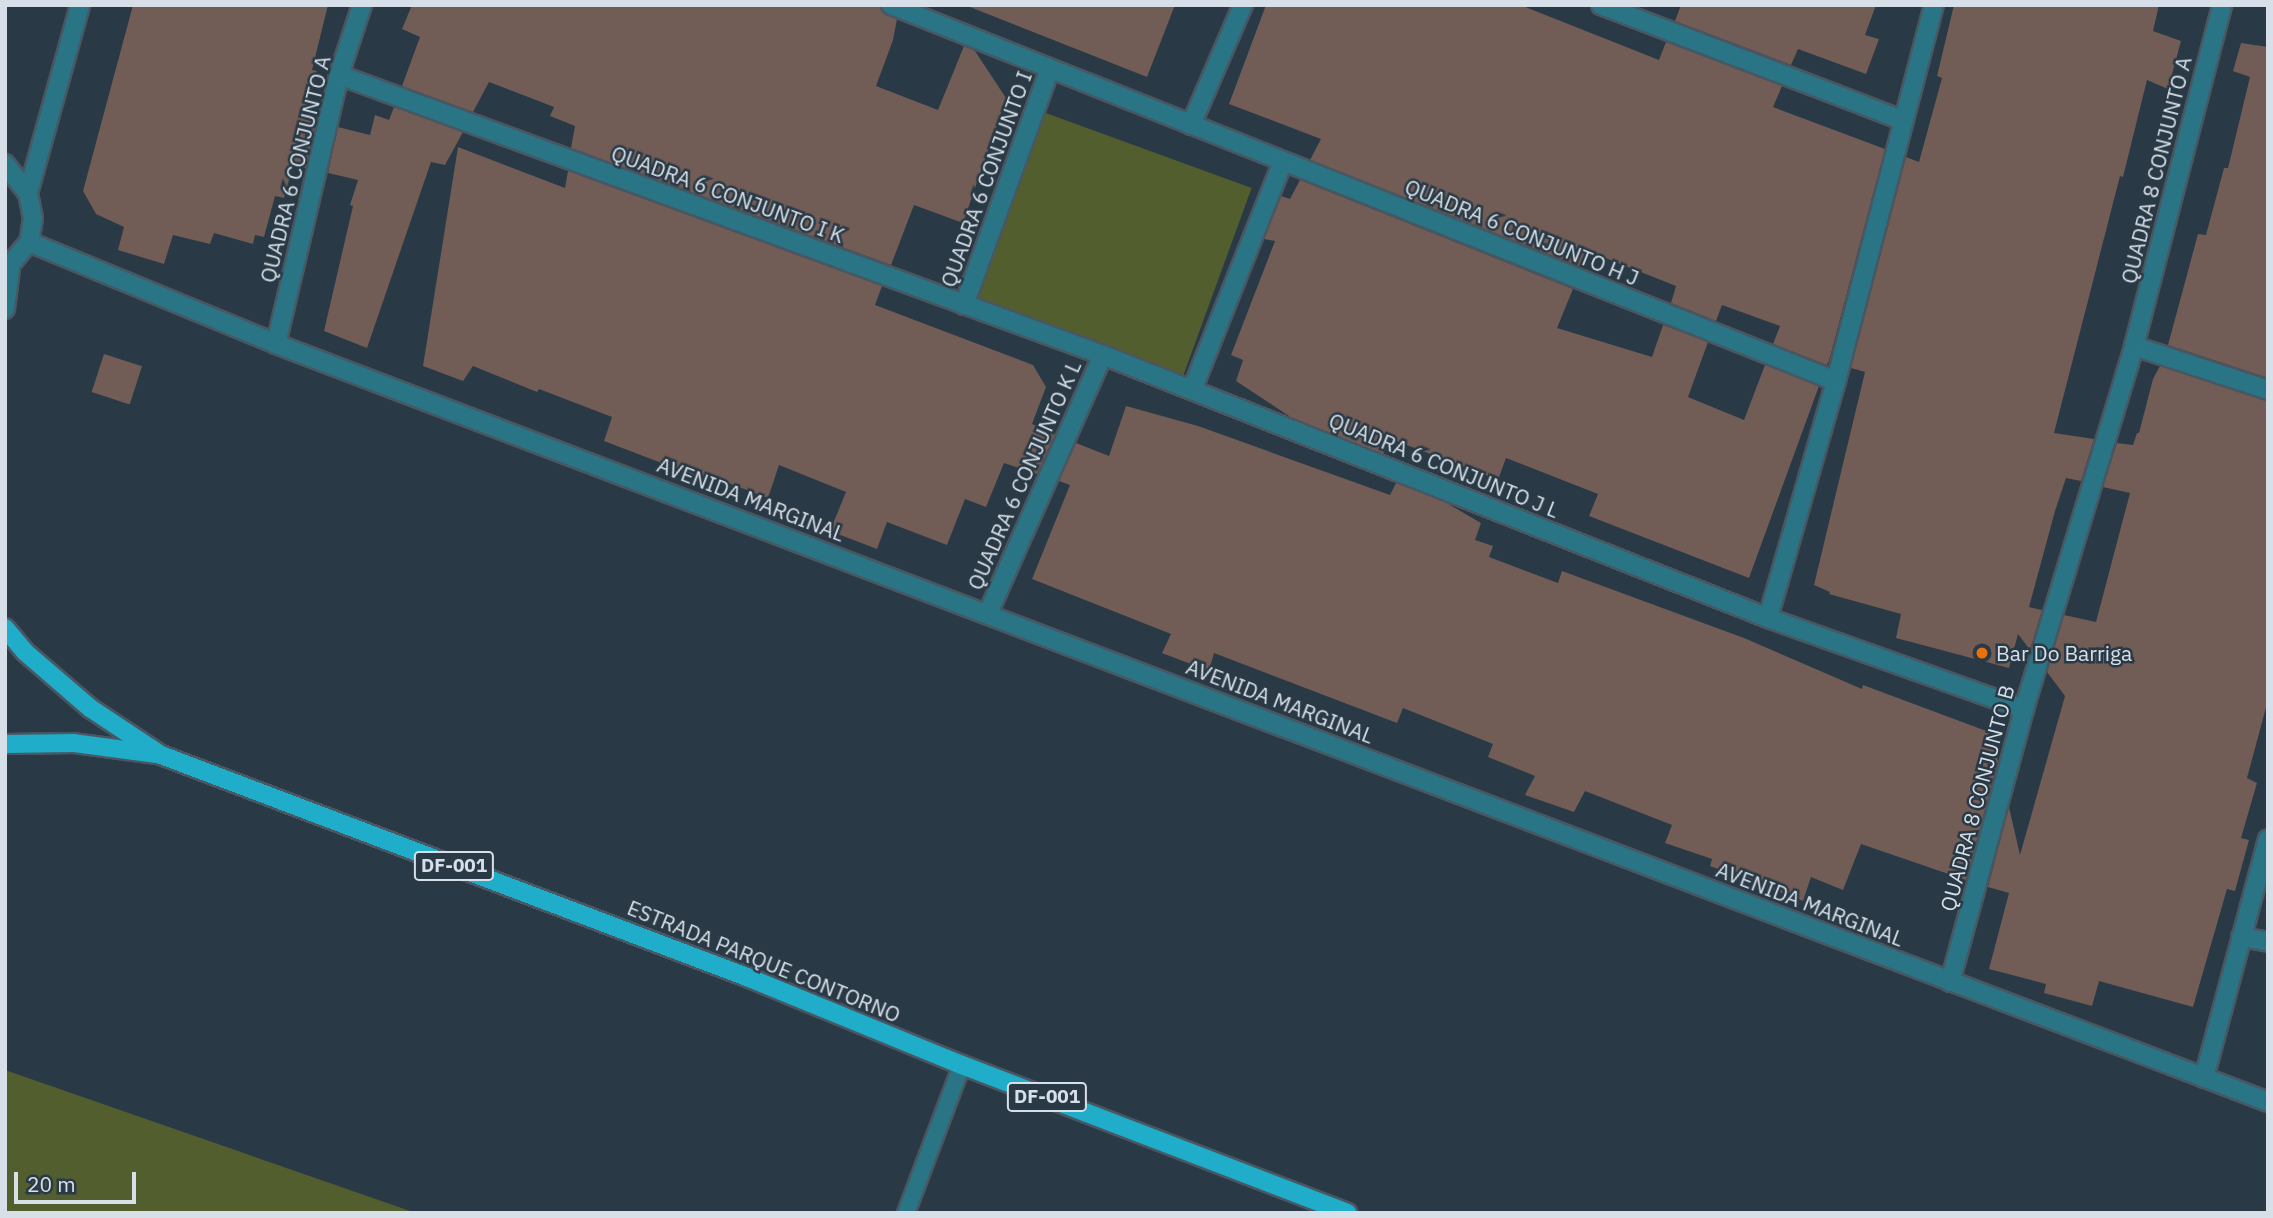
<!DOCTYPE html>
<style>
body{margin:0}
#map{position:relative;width:2273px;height:1218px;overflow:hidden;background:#293945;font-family:"IBM Plex Sans",sans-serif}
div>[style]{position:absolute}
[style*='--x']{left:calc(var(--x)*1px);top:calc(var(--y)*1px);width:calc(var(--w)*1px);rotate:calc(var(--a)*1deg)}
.green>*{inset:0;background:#535e2f;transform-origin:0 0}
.building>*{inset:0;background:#715c56;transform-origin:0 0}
.roads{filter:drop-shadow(2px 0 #485762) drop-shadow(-2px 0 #485762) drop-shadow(0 2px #485762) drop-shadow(0 -2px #485762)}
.service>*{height:16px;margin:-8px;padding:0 8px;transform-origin:8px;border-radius:8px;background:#297586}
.minor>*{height:18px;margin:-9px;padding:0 9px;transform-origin:9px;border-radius:9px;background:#297586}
.tertiary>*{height:18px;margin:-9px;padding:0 9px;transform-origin:9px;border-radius:9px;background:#297586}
.primary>*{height:18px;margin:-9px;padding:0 9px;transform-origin:9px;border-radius:9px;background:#20adc9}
.dots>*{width:19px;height:19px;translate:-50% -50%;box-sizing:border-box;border:4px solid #293945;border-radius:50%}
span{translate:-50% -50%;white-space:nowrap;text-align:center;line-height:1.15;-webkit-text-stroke:5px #293945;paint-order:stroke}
.shield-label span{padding:2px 5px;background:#293945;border:2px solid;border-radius:5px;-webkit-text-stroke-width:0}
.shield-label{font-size:19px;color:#d7e0e8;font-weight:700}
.street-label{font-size:21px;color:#d7e0e8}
.poi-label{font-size:21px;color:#d7e0e8}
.left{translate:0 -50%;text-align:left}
.frame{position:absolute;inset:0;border:7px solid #d7e0e8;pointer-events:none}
.scale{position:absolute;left:14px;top:1172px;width:122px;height:32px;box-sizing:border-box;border:4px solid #d7e0e8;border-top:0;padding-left:9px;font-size:21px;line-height:24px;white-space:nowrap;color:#d7e0e8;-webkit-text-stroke:5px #293945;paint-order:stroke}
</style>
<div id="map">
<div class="green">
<div style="left:1043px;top:112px;width:222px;height:200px;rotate:20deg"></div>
<div style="clip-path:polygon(5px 1070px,416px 1213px,5px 1213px)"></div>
</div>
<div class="building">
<div style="clip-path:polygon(133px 5px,328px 5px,312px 70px,317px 71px,304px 119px,316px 122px,306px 168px,293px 165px,284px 198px,275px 196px,264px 237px,255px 235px,253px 244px,214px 233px,210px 244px,173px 235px,164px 264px,118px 250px,124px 227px,96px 214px,83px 191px)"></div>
<div style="clip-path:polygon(412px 5px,880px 5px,883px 13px,897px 19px,893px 40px,876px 86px,938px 110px,964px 46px,975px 51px,1006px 98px,963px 223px,914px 205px,891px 265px,571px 148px,575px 126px,550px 116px,554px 107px,489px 82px,473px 112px,402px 86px,420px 37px,402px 29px)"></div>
<div style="clip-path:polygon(965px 5px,1175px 5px,1147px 77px)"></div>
<div style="clip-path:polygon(1266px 5px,1520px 5px,1659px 60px,1666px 42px,1782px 86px,1773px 107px,1885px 149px,1829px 361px,1827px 365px,1773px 344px,1780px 326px,1722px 305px,1716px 321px,1671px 303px,1676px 286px,1588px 251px,1581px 267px,1310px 160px,1321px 139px,1229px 104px)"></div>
<div style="clip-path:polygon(1681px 5px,1876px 5px,1865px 35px,1879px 39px,1866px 74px,1798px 49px,1791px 65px,1675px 21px)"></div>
<div style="clip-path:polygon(1954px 5px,2159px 5px,2153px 31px,2181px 41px,2168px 89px,2147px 80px,2123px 177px,2120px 176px,2054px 433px,2094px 439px,2081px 481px,2066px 478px,2055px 511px,2029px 607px,2042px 610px,2030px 650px,2018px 634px,2009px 668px,1896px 638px,1901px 614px,1829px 594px,1830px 592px,1814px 585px,1865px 372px,1851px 368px,1906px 157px,1919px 162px,1942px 78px,1937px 76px)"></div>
<div style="clip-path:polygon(2241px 43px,2268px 47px,2268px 378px,2168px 345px,2198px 234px,2206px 235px,2224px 168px,2228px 168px,2250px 77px,2233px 71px)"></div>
<div style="clip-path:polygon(394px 107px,463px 132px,445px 165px,431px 162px,367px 348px,324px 331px,353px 206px,350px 205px,358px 180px,328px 173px,338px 127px,370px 135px,375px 115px,389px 120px)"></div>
<div style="clip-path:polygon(458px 147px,565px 188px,568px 171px,882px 286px,875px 305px,1033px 365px,1046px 387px,1032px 424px,1055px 434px,1037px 474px,1004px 463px,986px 507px,965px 499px,947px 545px,887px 522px,877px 549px,830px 531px,846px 492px,779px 465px,768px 498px,715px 478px,693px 475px,604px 441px,612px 417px,539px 389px,537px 392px,473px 366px,463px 381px,423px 366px)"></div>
<div style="clip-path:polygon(1300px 180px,1573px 289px,1557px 328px,1652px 357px,1663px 325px,1708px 342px,1688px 397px,1744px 420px,1765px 365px,1819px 386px,1749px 578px,1589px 516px,1598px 494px,1506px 458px,1498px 480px,1391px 439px,1383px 454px,1292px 418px,1236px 381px,1243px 360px,1231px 355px,1275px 241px,1264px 239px,1281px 196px,1290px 199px)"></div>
<div style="left:104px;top:354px;width:40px;height:40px;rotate:18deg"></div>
<div style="clip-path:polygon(2160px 366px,2268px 401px,2268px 700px,2247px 778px,2257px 783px,2241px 838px,2249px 840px,2235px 891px,2227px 889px,2193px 1007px,2099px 981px,2092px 1006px,2044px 993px,2046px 984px,1989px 969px,2009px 893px,1988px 887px,2009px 807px,2020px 855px,2065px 696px,2047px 672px,2064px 615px,2096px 622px,2130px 493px,2103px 487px,2117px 443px,2133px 445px,2137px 433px,2139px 433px,2153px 379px)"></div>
<div style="clip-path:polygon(1126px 406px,1198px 426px,1390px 495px,1396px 483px,1445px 502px,1481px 523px,1475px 540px,1493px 546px,1489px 557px,1558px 583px,1562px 571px,1744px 638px,1862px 689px,1863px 685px,1989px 732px,1998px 761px,1966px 880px,1861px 844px,1843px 890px,1811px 877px,1803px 901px,1710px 866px,1712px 859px,1665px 843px,1672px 825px,1626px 807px,1585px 791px,1574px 812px,1525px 795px,1535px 776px,1488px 757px,1493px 744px,1403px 708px,1397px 723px,1214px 653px,1209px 671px,1162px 653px,1171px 634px,1032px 579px,1070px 485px,1059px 481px,1076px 443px,1109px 456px)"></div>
</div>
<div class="roads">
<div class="service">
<div style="--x:906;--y:1213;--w:158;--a:-69.3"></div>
</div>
<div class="minor">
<div style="--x:891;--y:5;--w:1017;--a:21.7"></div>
<div style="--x:1601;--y:5;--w:324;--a:20.9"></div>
<div style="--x:339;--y:75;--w:814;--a:20.13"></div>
<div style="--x:1103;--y:355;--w:715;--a:21.58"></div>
<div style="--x:1768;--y:618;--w:272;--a:19.6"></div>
<div style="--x:1191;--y:125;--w:131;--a:-66.6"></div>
<div style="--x:29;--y:242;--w:267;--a:22.4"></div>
<div style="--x:276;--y:344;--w:2131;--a:20.83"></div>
<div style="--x:964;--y:305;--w:251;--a:-70"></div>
<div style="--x:276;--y:344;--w:276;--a:-76.8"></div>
<div style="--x:339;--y:75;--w:74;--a:-71.8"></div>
<div style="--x:2134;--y:346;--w:141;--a:18.2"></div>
<div style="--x:1192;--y:390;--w:246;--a:-68.3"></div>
<div style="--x:988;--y:613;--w:282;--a:-66"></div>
<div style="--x:1768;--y:618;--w:247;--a:-74"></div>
<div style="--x:1836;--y:381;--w:389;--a:-75.4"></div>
<div style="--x:2241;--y:937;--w:27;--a:10"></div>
<div style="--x:1950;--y:982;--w:283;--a:-74.8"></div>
<div style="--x:2024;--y:709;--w:379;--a:-73.1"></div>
<div style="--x:2134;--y:346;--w:352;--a:-75.5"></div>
<div style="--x:2204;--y:1078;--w:247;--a:-75"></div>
</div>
<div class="tertiary">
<div style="--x:5;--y:164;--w:37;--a:52"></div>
<div style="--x:28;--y:193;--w:25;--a:79"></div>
<div style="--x:33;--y:218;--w:24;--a:99"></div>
<div style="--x:29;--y:242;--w:38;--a:130"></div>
<div style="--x:28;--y:193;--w:195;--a:-74.5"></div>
<div style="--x:5;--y:309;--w:40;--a:-82.9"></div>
</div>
<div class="primary">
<div style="--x:5;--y:628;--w:31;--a:50"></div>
<div style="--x:25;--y:652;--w:86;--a:40.7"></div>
<div style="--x:90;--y:708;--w:85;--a:33.5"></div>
<div style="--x:161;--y:755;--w:627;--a:20.75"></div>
<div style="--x:747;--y:977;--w:232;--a:22.3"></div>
<div style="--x:962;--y:1065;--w:413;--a:21"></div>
<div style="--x:5;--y:744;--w:69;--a:-0.8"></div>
<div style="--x:74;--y:743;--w:82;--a:7.7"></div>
</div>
</div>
<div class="dots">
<div style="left:1982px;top:653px;background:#e8710a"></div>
</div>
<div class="shield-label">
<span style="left:454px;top:866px">DF-001</span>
<span style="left:1047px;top:1097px">DF-001</span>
</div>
<div class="street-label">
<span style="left:295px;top:169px;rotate:-76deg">QUADRA 6 CONJUNTO A</span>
<span style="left:2156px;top:170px;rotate:-76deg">QUADRA 8 CONJUNTO A</span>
<span style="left:986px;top:179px;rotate:-70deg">QUADRA 6 CONJUNTO I</span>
<span style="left:728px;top:194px;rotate:20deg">QUADRA 6 CONJUNTO I K</span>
<span style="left:1522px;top:232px;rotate:22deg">QUADRA 6 CONJUNTO H J</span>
<span style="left:1444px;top:465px;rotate:22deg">QUADRA 6 CONJUNTO J L</span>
<span style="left:1024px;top:475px;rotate:-66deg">QUADRA 6 CONJUNTO K L</span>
<span style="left:751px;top:499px;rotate:21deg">AVENIDA MARGINAL</span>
<span style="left:1280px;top:701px;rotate:21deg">AVENIDA MARGINAL</span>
<span style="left:1977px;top:798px;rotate:-75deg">QUADRA 8 CONJUNTO B</span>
<span style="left:1810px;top:904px;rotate:21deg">AVENIDA MARGINAL</span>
<span style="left:764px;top:961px;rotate:22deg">ESTRADA PARQUE CONTORNO</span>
</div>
<div class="poi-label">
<span class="left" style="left:1996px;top:653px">Bar Do Barriga</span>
</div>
<div class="frame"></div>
<div class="scale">20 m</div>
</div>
